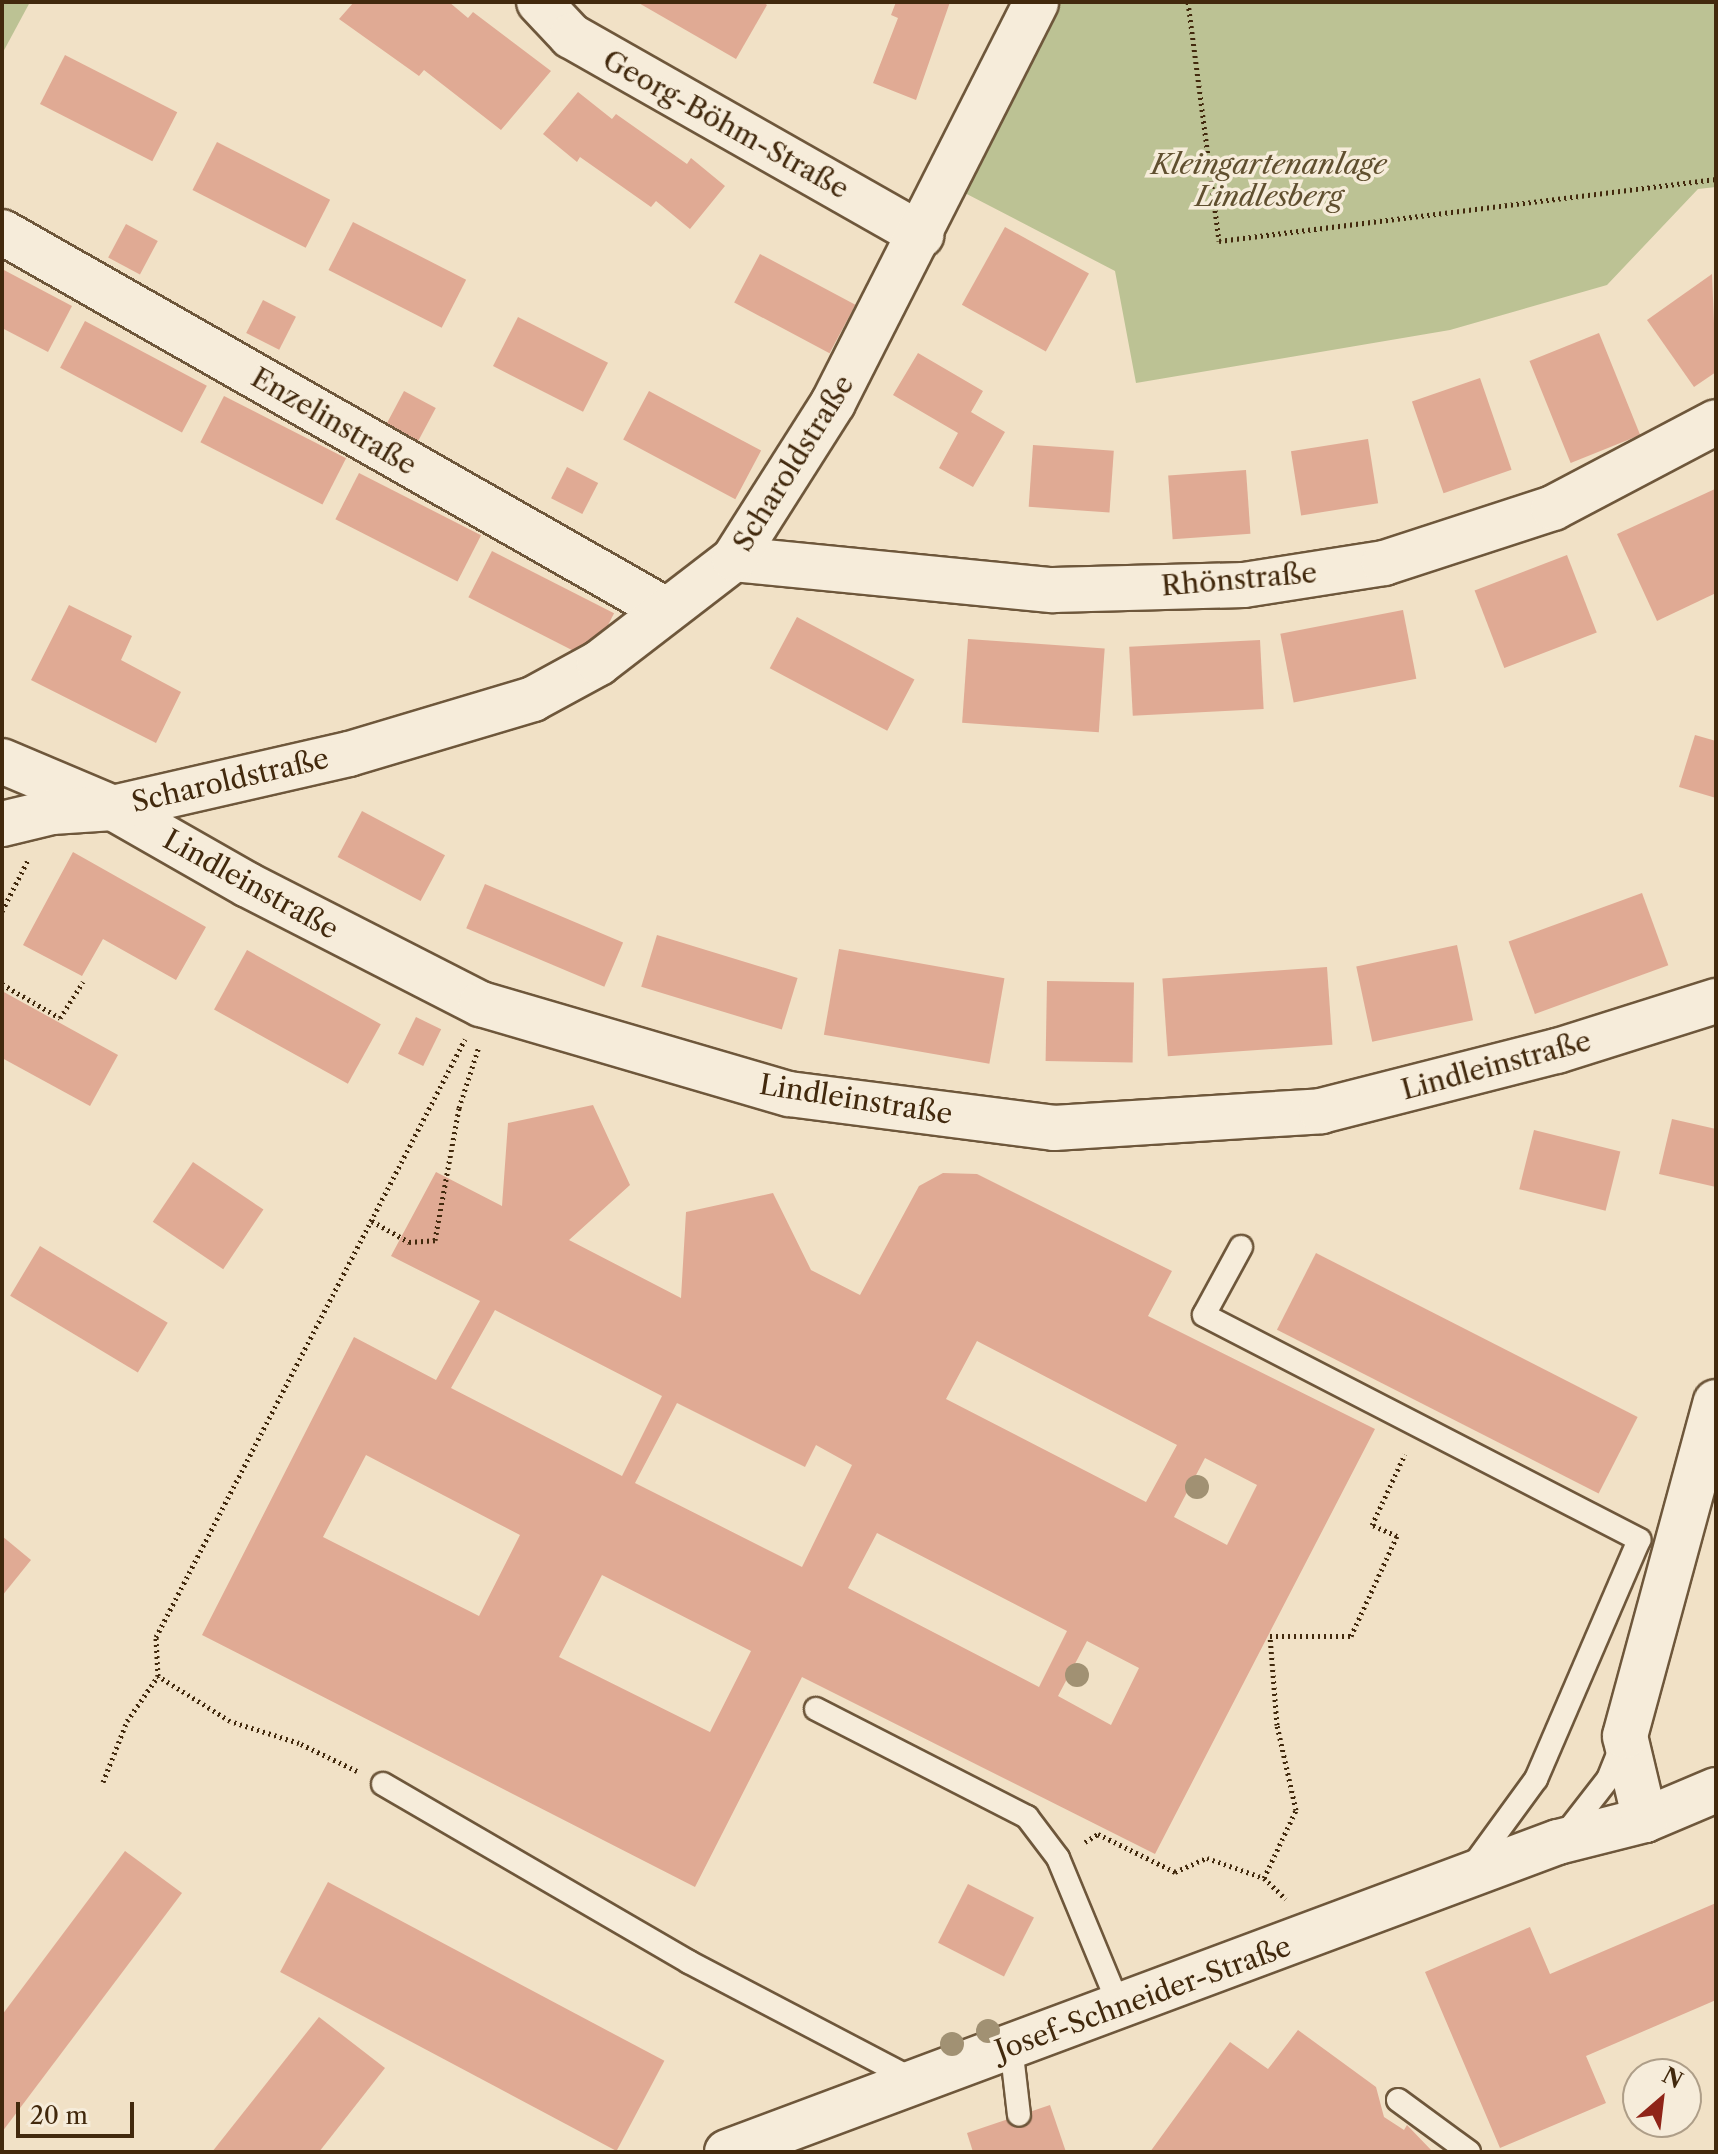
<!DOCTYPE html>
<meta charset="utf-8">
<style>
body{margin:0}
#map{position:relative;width:1718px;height:2154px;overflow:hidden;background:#f1e1c6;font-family:"Libre Caslon Text",serif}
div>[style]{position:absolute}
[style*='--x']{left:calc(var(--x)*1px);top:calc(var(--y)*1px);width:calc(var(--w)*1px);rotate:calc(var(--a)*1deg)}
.green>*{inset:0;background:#bcc294}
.building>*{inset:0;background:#e0aa94;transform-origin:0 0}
.path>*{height:5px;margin-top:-2.5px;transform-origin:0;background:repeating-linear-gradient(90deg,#42290d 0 2px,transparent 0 6px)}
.roads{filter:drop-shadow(2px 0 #6e573b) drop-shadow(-2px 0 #6e573b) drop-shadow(0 2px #6e573b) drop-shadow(0 -2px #6e573b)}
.lane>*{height:22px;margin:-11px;padding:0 11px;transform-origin:11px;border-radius:11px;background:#f6ecda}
.street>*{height:44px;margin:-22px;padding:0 22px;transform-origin:22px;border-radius:22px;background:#f6ecda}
.secondary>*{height:44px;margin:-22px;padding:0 22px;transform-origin:22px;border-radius:22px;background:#f6ecda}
.trees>*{width:24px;height:24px;margin:-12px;border-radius:50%;background:#a19173}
span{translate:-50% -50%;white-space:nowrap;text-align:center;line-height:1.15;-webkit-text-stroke:7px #f6ecda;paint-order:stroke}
.street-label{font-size:28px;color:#42290d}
.park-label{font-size:28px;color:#604f2f;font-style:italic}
.frame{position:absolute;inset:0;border:4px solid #42290d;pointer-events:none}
.north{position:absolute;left:1622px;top:2058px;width:80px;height:80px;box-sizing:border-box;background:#f6ecda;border:2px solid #ae9e88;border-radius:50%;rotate:28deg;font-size:22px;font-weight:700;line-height:32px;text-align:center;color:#42290d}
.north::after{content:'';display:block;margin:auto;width:28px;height:36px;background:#8f2418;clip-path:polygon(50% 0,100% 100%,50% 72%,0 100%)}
.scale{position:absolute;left:16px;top:2102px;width:118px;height:36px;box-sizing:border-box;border:4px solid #42290d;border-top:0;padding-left:10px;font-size:24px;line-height:28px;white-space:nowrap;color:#42290d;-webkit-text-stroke:6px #f6ecda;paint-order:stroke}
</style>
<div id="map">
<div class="green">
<div style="clip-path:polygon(2px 2px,30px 2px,2px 54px)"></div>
<div style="clip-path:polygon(1055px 2px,1716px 2px,1716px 187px,1698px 189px,1607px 285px,1450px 330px,1136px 383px,1115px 271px,961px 191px)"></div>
</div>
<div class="building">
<div style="clip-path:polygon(354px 2px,449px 2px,468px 18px,473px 12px,551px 71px,501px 130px,424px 70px,419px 76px,339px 19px)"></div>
<div style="clip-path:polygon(637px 2px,763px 2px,767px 5px,736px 59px)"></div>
<div style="clip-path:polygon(896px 2px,950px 2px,916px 100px,873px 83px,898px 18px,891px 15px)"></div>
<div style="left:65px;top:55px;width:126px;height:55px;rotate:27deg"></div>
<div style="clip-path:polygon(578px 92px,612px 119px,616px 114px,687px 164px,691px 158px,725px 186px,690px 229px,656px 201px,651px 207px,580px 157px,577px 162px,543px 134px)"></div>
<div style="left:217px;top:142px;width:127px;height:54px;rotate:27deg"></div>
<div style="left:353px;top:222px;width:127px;height:54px;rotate:27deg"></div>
<div style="left:126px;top:224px;width:36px;height:38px;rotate:28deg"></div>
<div style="left:1005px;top:227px;width:96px;height:89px;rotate:29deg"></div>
<div style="left:760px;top:254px;width:108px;height:55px;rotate:28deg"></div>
<div style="clip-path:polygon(2px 269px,72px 306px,48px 352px,2px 328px)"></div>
<div style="clip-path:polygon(1712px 274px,1716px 372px,1694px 387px,1647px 320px)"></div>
<div style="left:263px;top:300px;width:37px;height:37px;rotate:27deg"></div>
<div style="left:518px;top:317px;width:101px;height:55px;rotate:27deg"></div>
<div style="left:85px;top:321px;width:138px;height:53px;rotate:28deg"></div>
<div style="left:1599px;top:333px;width:110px;height:75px;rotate:68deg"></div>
<div style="clip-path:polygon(918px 353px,983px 391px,971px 412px,1005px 432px,973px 487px,939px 468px,958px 433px,893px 395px)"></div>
<div style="left:1480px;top:378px;width:97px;height:72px;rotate:71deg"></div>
<div style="left:404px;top:391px;width:36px;height:37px;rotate:28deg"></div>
<div style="left:649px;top:391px;width:127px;height:55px;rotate:28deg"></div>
<div style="left:224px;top:396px;width:137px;height:52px;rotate:27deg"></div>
<div style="left:1368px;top:439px;width:65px;height:78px;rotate:81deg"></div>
<div style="left:1033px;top:445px;width:81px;height:62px;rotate:4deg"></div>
<div style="left:567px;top:467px;width:35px;height:35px;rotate:27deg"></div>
<div style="left:1246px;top:470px;width:64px;height:78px;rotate:86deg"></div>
<div style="left:359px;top:473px;width:137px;height:52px;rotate:27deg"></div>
<div style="clip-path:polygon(1715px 489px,1716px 593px,1657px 621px,1617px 534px)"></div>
<div style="left:492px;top:551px;width:137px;height:52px;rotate:27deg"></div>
<div style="left:1567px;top:555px;width:83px;height:99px;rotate:69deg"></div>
<div style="clip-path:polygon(69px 605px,132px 636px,121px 660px,181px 692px,156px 743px,31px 680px)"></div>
<div style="left:1403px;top:610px;width:70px;height:125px;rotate:79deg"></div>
<div style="left:797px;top:617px;width:133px;height:58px;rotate:28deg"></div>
<div style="left:968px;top:639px;width:137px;height:84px;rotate:4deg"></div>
<div style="left:1260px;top:640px;width:69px;height:131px;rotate:87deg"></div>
<div style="clip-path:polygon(1695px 735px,1716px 741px,1716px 798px,1679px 787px)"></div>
<div style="left:362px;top:811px;width:94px;height:52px;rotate:28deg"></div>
<div style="clip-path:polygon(73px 852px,206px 927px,176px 980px,103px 939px,82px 976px,23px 945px)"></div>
<div style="left:485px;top:884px;width:150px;height:48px;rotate:23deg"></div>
<div style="left:1642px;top:893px;width:77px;height:142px;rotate:70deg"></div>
<div style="left:657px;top:935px;width:147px;height:54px;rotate:17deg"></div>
<div style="left:1457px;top:945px;width:77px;height:103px;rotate:78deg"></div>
<div style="left:839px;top:949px;width:168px;height:87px;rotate:10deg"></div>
<div style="left:247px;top:950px;width:153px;height:68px;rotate:29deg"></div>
<div style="left:1327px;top:967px;width:78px;height:165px;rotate:86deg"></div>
<div style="left:1047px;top:981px;width:87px;height:80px;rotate:1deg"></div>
<div style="clip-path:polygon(2px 991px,118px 1055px,90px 1106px,2px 1058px)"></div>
<div style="left:416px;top:1017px;width:28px;height:41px;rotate:26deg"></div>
<div style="clip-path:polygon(evenodd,593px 1105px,630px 1185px,569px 1240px,681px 1298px,686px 1212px,773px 1193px,811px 1270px,860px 1295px,919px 1186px,943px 1173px,977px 1174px,1172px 1271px,1148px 1316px,1375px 1429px,1155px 1854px,802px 1677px,695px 1887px,202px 1635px,354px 1337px,436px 1380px,480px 1301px,391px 1256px,436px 1172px,502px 1206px,508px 1123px,593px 1105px,495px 1310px,662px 1396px,622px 1476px,451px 1388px,495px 1310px,593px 1105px,977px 1341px,1177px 1445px,1146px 1502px,946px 1399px,977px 1341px,593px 1105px,677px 1403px,805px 1467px,816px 1445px,852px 1465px,802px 1567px,635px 1483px,677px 1403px,593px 1105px,366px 1455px,520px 1535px,479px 1616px,323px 1537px,366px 1455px,593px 1105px,1205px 1458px,1257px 1485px,1227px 1545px,1174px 1517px,1205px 1458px,593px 1105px,877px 1533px,1067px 1631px,1039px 1687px,848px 1588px,877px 1533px,593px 1105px,602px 1575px,751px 1651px,710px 1732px,559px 1657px,602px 1575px,593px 1105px,1087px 1641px,1139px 1668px,1111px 1725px,1058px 1696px,1087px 1641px)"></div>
<div style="clip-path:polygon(1672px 1119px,1716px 1129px,1716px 1187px,1659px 1174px)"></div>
<div style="left:1534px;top:1130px;width:89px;height:61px;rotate:14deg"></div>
<div style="left:193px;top:1162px;width:85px;height:72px;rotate:34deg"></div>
<div style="left:40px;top:1246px;width:149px;height:58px;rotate:31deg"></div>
<div style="left:1316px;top:1253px;width:361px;height:86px;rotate:27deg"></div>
<div style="clip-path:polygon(2px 1536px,31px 1560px,2px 1596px)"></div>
<div style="clip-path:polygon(125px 1851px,182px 1893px,2px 2132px,2px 2015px)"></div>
<div style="left:328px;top:1882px;width:381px;height:102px;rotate:28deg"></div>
<div style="left:968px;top:1884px;width:74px;height:66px;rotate:27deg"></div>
<div style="clip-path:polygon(1716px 1903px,1716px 2000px,1586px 2056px,1606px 2103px,1500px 2148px,1425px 1972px,1530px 1927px,1550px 1974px)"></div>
<div style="clip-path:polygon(319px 2017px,385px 2068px,319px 2152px,212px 2152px)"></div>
<div style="clip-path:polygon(1298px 2030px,1376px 2087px,1384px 2117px,1404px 2130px,1407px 2125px,1433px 2152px,1150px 2152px,1230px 2042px,1268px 2069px)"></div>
<div style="clip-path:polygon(1050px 2105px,1066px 2152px,973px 2152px,967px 2133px)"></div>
</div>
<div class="path">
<div style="--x:1188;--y:2;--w:241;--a:82.6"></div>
<div style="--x:1219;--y:241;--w:501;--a:-7.11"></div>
<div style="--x:2;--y:911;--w:57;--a:-63"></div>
<div style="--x:2;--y:984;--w:67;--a:30.4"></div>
<div style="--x:60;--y:1018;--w:43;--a:-57.4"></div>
<div style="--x:372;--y:1221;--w:43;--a:29.6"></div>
<div style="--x:409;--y:1242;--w:26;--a:-4"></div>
<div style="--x:435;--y:1240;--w:134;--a:-79.7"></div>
<div style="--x:459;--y:1108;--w:65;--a:-72.1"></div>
<div style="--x:357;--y:1771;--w:64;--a:-154.2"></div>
<div style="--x:299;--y:1743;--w:72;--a:-162.3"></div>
<div style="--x:230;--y:1721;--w:85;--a:-148"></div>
<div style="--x:158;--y:1676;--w:39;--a:-93"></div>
<div style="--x:156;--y:1637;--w:673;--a:-62.67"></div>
<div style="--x:103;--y:1782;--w:66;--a:-68.5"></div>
<div style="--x:127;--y:1721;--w:55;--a:-55.4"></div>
<div style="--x:1085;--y:1842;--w:15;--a:-32"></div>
<div style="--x:1098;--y:1834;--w:86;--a:26.3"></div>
<div style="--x:1175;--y:1872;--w:35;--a:-24"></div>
<div style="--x:1207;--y:1858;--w:60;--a:19.3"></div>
<div style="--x:1264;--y:1878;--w:75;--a:-64.8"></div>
<div style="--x:1296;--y:1810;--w:87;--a:-102.6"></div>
<div style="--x:1277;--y:1725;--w:89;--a:-94.5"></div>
<div style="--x:1270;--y:1636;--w:81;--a:0"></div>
<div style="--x:1351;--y:1636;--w:110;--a:-65.3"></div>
<div style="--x:1397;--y:1536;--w:27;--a:-156"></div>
<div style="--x:1372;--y:1525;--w:78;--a:-65.1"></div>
<div style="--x:1264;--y:1878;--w:30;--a:44"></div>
</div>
<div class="roads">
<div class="lane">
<div style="--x:1241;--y:1247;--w:77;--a:118.6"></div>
<div style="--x:1204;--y:1315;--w:490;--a:27.3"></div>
<div style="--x:1639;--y:1540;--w:260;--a:113.3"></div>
<div style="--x:1536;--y:1779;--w:110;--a:126.1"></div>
<div style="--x:816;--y:1709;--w:237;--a:27.1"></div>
<div style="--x:1027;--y:1817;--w:51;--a:52.9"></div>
<div style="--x:1058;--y:1858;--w:159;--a:67.5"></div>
<div style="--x:383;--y:1784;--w:354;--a:30.2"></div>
<div style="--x:689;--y:1962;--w:256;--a:27.7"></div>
<div style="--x:1566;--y:1833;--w:68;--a:-52.1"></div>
<div style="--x:1608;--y:1779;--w:38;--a:-68"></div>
<div style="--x:1011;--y:2046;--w:69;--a:83.4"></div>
<div style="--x:1398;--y:2100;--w:88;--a:36.2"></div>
</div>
<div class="street">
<div style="--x:539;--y:2;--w:47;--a:46.7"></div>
<div style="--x:571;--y:36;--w:403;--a:29.6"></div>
<div style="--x:2;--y:232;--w:764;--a:29.65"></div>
<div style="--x:734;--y:559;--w:321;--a:5.6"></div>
<div style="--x:1053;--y:590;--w:191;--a:-1.5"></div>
<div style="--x:1244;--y:585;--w:142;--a:-8.9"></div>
<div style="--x:1384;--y:563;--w:178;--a:-18"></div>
<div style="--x:1553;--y:508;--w:184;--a:-27.8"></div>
<div style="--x:2;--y:761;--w:121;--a:22.9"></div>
<div style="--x:113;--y:808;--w:155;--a:29.7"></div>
<div style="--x:248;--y:885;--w:262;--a:27.1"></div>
<div style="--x:481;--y:1004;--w:321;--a:16.3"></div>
<div style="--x:789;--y:1094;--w:267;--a:7.3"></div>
<div style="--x:1054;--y:1128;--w:268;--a:-3.6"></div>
<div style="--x:1321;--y:1111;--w:244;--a:-14.3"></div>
<div style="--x:1557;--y:1051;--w:167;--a:-17.5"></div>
<div style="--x:2;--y:824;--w:51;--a:-13.5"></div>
<div style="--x:52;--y:812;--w:61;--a:-3.8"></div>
<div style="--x:113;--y:808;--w:242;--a:-12.9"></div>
<div style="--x:349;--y:754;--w:192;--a:-16.6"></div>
<div style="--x:533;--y:699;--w:75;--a:-28.6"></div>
<div style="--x:599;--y:663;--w:170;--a:-37.6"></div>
<div style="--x:734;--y:559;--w:185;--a:-57.6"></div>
<div style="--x:833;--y:403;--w:449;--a:-63.1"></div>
<div style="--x:1645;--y:1820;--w:77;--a:-22.9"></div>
</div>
<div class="secondary">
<div style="--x:727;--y:2152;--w:887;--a:-20.46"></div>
<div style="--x:1558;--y:1842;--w:90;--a:-14.2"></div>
<div style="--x:1645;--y:1820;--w:86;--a:-103.4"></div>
<div style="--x:1625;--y:1736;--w:346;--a:-74.8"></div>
</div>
</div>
<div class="trees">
<div style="left:1197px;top:1487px"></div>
<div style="left:1077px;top:1675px"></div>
<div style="left:988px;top:2031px"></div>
<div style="left:952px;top:2044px"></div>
</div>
<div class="street-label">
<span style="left:726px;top:124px;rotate:29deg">Georg-Böhm-Straße</span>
<span style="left:334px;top:421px;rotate:30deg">Enzelinstraße</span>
<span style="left:793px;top:463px;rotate:-58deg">Scharoldstraße</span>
<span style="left:1239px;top:579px;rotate:-5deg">Rhönstraße</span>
<span style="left:230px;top:780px;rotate:-13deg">Scharoldstraße</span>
<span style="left:251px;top:884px;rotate:29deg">Lindleinstraße</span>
<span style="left:1496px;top:1065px;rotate:-15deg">Lindleinstraße</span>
<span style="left:856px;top:1099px;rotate:9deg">Lindleinstraße</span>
<span style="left:1143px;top:1998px;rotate:-20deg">Josef-Schneider-Straße</span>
</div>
<div class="park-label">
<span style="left:1269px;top:180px">Kleingartenanlage<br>Lindlesberg</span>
</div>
<div class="frame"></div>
<div class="north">N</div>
<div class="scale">20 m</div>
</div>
